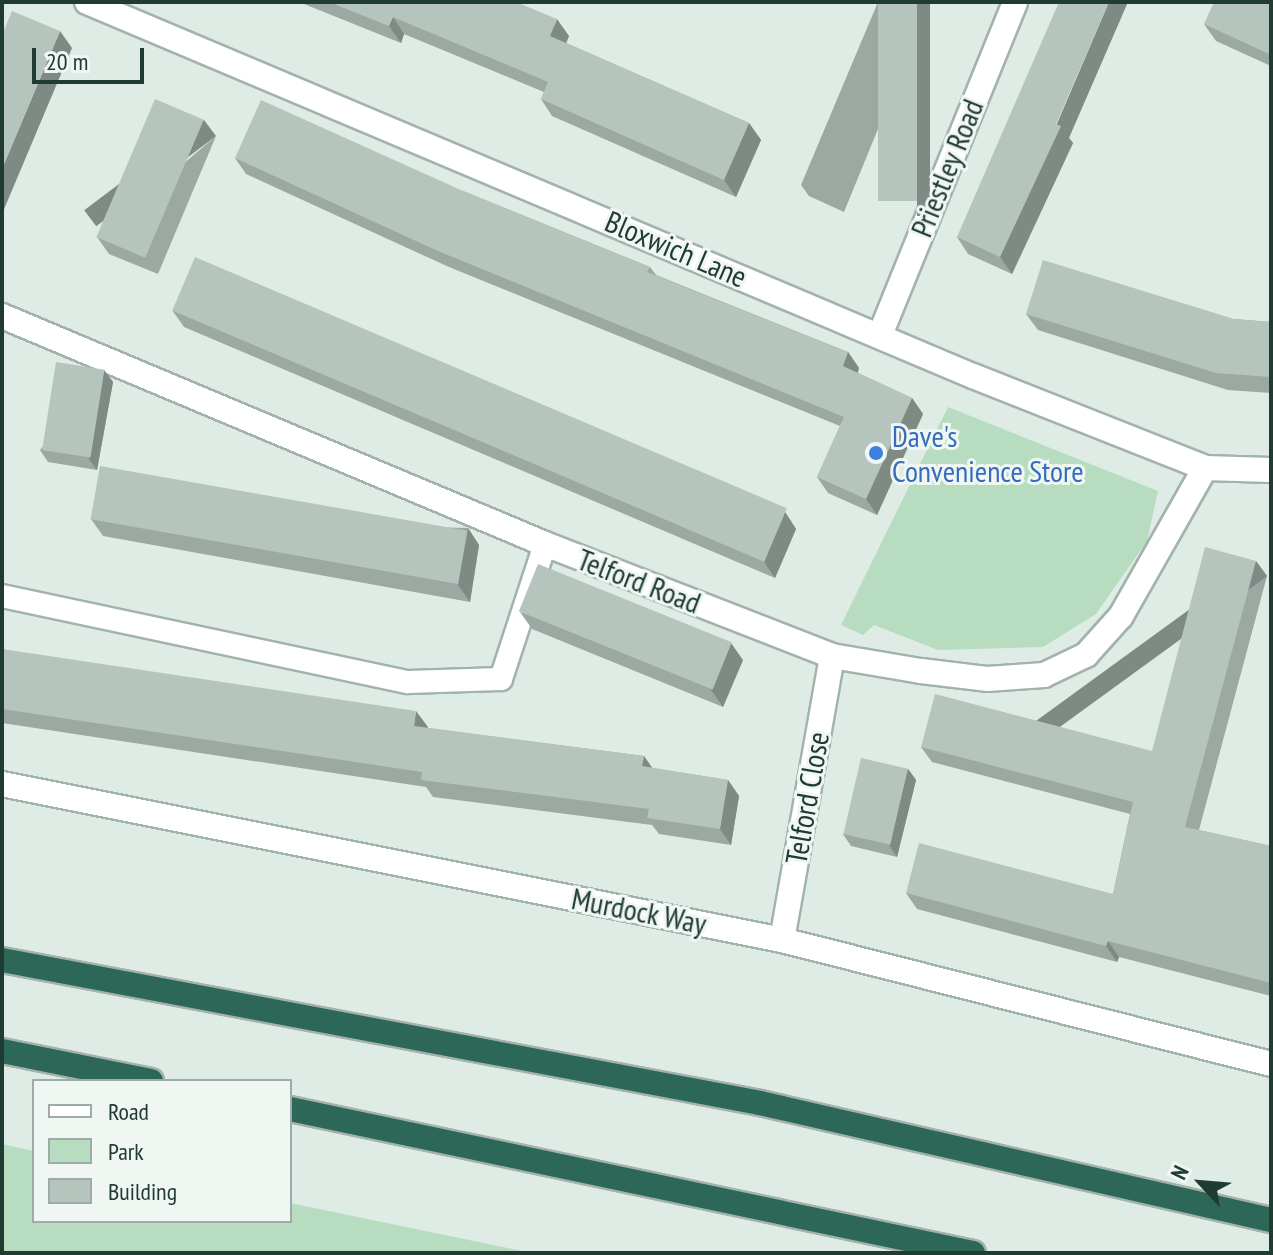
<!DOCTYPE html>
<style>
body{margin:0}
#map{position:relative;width:1273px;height:1255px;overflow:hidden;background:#dfebe5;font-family:"PT Sans Narrow",sans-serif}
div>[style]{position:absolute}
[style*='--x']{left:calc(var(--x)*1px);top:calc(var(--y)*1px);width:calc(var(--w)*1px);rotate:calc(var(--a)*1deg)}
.green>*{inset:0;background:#b8dcc0}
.roads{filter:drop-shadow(2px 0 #a2b3ac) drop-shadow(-2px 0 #a2b3ac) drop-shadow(0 2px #a2b3ac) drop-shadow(0 -2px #a2b3ac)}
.lane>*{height:22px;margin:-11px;padding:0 11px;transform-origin:11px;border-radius:11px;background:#fff}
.street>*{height:24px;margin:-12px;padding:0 12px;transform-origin:12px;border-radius:12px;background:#fff}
.secondary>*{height:24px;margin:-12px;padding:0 12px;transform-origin:12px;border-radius:12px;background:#fff}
.highway>*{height:24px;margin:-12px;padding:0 12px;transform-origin:12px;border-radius:12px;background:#2c6758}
.wall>*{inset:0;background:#9ca9a3}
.shaded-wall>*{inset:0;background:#7f8a85;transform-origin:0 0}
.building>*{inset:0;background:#b5c5be;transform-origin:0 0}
.dots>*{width:22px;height:22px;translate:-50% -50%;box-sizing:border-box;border:4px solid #f0f7f3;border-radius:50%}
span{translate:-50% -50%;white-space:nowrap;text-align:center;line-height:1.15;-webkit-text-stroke:6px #f0f7f3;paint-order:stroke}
.street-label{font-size:30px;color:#203b32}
.shop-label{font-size:30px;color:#366cbe}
.left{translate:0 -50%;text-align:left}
.frame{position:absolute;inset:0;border:4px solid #203b32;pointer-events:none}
.legend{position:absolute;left:32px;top:1079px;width:260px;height:144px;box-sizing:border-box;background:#f0f7f3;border:2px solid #9daca6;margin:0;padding:10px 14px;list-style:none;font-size:24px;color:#203b32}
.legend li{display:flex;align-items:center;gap:16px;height:40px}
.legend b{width:40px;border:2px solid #9daca6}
.north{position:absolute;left:1161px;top:1143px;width:80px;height:80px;-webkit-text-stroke:6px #f0f7f3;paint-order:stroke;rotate:296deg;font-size:22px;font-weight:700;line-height:32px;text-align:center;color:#203b32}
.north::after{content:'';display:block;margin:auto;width:28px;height:36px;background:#203b32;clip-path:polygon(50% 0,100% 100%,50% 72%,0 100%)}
.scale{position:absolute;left:32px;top:48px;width:112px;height:36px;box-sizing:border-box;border:4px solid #203b32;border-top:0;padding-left:10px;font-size:24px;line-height:28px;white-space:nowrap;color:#203b32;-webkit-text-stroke:6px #f0f7f3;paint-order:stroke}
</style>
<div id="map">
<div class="green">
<div style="clip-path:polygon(948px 407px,1158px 491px,1147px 541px,1096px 614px,1043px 647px,938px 650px,874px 625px,863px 635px,841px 625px)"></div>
<div style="clip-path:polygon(2px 1144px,34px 1151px,34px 1221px,290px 1221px,290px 1203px,532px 1253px,2px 1253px)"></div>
</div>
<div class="roads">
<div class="lane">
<div style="--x:2;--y:596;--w:415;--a:12"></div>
<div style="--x:408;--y:682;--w:93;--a:-1.8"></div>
<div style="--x:501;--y:679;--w:142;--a:-71.9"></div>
</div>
<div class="street">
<div style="--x:2;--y:316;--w:589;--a:22.78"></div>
<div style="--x:545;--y:544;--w:308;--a:21.3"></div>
<div style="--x:832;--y:656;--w:90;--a:9.6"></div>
<div style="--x:921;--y:671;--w:66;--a:6.9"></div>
<div style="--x:987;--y:679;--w:57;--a:-4"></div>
<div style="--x:1044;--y:675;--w:47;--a:-25.5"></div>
<div style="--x:1086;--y:655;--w:52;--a:-48.1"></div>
<div style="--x:1121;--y:616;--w:170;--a:-60.4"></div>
<div style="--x:880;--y:335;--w:359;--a:-67.9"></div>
<div style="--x:2;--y:784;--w:795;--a:11.31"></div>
<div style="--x:782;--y:940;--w:504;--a:14.23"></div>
<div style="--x:782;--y:940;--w:288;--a:-80"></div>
</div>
<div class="secondary">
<div style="--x:87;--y:2;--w:962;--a:22.89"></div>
<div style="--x:973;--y:376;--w:250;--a:21.6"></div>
<div style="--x:1205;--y:468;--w:66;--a:1.7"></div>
</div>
<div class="highway">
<div style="--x:2;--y:960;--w:771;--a:10.68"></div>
<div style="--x:760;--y:1103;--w:524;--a:12.9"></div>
<div style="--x:2;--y:1051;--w:152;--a:11.4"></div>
<div style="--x:290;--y:1109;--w:698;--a:11.91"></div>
</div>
</div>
<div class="wall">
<div style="clip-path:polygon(299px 2px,516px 2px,569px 36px,566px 43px,749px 123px,761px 140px,736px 197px,552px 116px,541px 99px,544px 92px,404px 34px,401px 43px)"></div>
<div style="clip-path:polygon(878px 2px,930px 2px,844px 212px,809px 196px,801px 185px)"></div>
<div style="clip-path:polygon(1271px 2px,1271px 66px,1216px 41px,1204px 24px)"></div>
<div style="clip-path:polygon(216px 136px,158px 274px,109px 254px,97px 237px)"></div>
<div style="clip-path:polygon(1069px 138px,1073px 143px,1012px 274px,968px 254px,957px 237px)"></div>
<div style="clip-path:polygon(235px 158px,463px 191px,650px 267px,656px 275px,848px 352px,859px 368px,858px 373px,912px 398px,923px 414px,877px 515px,828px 493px,817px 477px,840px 426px,449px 267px,246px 174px)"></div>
<div style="clip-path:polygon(172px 310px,785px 512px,796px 529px,775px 578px,184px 327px)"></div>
<div style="clip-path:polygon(1026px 314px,1234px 319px,1271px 322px,1271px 393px,1228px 390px,1038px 330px)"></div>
<div style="clip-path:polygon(104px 370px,113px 382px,97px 470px,48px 462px,40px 450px)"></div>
<div style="clip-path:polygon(91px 519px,468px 528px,479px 545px,470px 602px,103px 536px)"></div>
<div style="clip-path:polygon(1256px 561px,1267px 576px,1199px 830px,1271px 846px,1271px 996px,1119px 957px,1117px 962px,917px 909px,906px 893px,1113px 894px,1130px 814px,932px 762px,921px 747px,1152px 751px)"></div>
<div style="clip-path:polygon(520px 612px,743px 660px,723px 707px,532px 629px)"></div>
<div style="clip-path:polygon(2px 649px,427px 728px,644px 756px,652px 768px,728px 780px,739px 796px,731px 845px,659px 834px,652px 825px,433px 797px,426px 787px,2px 723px)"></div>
<div style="clip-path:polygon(908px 769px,916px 780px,897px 857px,851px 846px,843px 834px)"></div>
</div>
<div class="shaded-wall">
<div style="left:917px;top:2px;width:13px;height:214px"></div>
<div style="clip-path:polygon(1109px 2px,1128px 2px,1069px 138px,1073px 143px,1012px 274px,1000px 257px)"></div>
<div style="clip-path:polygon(393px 17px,404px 34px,401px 43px,389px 26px)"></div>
<div style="clip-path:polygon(557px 19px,569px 36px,562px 53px,550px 36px)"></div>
<div style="clip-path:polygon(60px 31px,72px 48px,2px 214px,2px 169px)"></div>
<div style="left:204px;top:120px;width:20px;height:150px;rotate:53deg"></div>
<div style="clip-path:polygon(749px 123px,761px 140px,736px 197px,724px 180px)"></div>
<div style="clip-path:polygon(848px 352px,859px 368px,854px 383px,843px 366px)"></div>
<div style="clip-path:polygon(104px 370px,113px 382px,97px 470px,89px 459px)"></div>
<div style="clip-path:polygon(912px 398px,923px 414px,877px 515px,866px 499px)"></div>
<div style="clip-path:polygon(785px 512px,796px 529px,775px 578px,764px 562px)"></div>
<div style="clip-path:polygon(468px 528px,479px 545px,470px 602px,458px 585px)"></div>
<div style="left:1256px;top:561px;width:19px;height:275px;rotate:54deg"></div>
<div style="clip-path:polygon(731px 643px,743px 660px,723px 707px,711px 690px)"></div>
<div style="clip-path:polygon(416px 711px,428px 727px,425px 742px,414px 726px)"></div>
<div style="clip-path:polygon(644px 756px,655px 772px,642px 766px)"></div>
<div style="clip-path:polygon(908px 769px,916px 780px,897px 857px,889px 845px)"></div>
<div style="clip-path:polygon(728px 780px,739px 796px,731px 845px,720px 829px)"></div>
<div style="clip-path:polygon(1108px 941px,1119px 957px,1117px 962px,1106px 946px)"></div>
</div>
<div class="building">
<div style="clip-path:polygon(329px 2px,516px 2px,557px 19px,550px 36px,749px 123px,724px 180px,541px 99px,548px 82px,393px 17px,389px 26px)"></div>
<div style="left:878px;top:2px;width:39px;height:199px"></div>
<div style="clip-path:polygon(1059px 2px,1109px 2px,1056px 124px,1061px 126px,1000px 257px,957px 237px)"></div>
<div style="clip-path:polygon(1214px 2px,1271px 2px,1271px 55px,1204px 24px)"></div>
<div style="clip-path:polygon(12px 11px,60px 31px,2px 169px,2px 35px)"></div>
<div style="left:155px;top:99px;width:53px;height:150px;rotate:23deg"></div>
<div style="clip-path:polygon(261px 100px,463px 191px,650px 267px,647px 272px,848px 352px,843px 366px,912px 398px,866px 499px,817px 477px,844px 417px,438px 251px,235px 158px)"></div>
<div style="left:195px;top:257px;width:643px;height:58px;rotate:23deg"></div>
<div style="clip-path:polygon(1043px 260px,1234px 319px,1271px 322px,1271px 377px,1216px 373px,1026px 314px)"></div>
<div style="left:56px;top:362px;width:49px;height:89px;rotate:9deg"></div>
<div style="left:100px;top:466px;width:373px;height:54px;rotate:10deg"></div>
<div style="clip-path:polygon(1205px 547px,1256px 561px,1185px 827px,1271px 846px,1271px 983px,1108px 941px,1106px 946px,906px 893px,919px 843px,1113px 894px,1133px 802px,921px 747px,935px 694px,1152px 751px)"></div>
<div style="left:538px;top:564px;width:209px;height:51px;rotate:22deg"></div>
<div style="clip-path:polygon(2px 649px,416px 711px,414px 726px,644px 756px,642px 766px,728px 780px,720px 829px,647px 818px,649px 809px,421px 780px,422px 772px,2px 709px)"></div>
<div style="left:861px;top:758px;width:48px;height:78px;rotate:13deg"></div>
</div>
<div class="dots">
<div style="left:876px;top:453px;background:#3f7fe0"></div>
</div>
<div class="street-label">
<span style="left:947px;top:168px;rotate:-68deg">Priestley Road</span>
<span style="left:676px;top:249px;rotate:23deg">Bloxwich Lane</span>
<span style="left:639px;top:581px;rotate:21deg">Telford Road</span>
<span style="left:807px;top:798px;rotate:-80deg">Telford Close</span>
<span style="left:639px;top:911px;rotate:11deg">Murdock Way</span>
</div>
<div class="shop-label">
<span class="left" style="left:892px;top:453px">Dave's<br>Convenience Store</span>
</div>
<div class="frame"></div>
<ul class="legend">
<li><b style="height:10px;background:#fff"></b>Road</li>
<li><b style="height:22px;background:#b8dcc0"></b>Park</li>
<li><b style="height:22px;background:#b5c5be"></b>Building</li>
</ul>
<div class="north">N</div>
<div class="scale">20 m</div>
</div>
